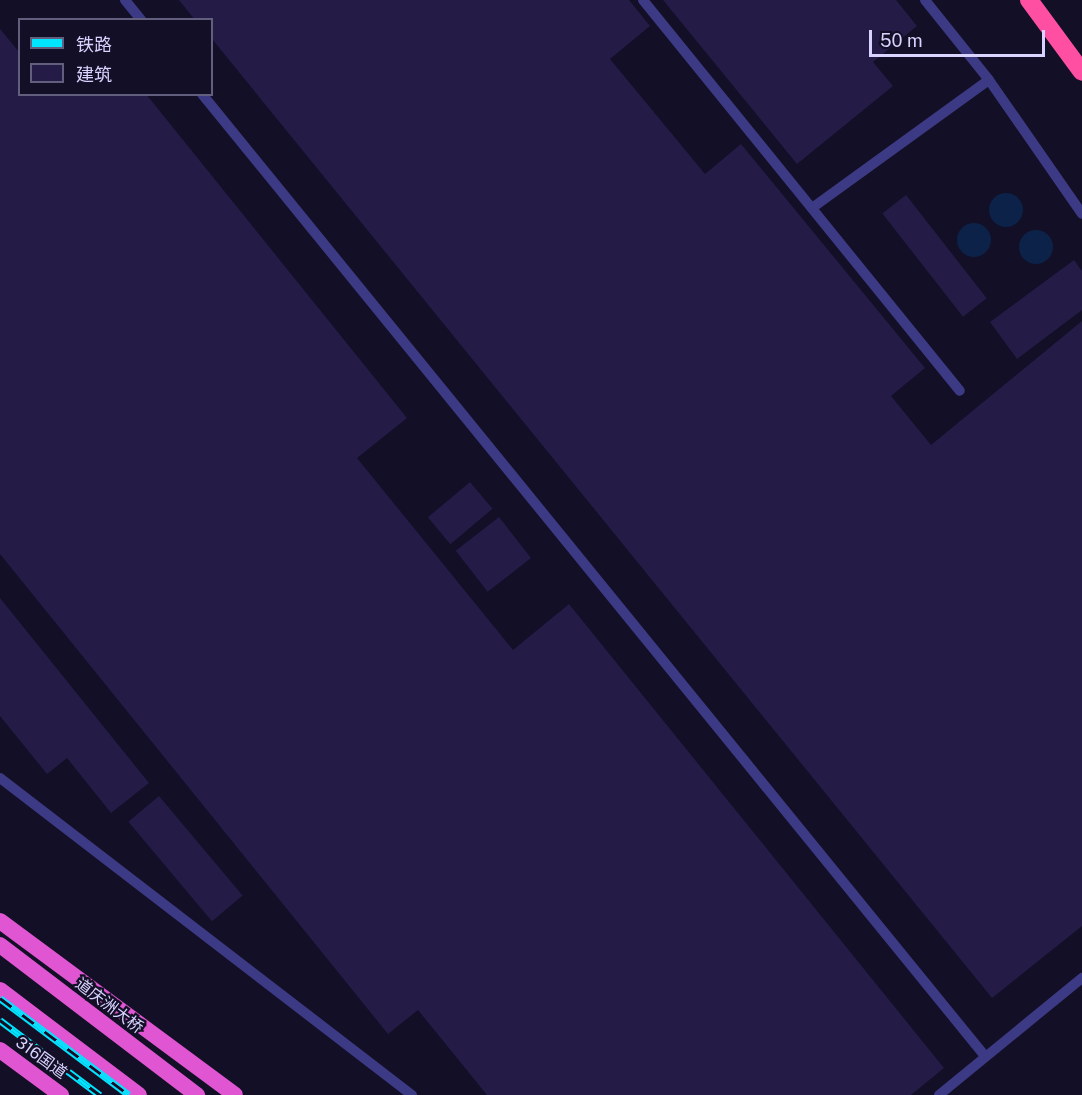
<!DOCTYPE html>
<meta charset="utf-8">
<style>
body{margin:0}
#map{position:relative;width:1082px;height:1095px;overflow:hidden;background:#130f26;font-family:"Public Sans","Noto Sans SC",sans-serif}
div>[style]{position:absolute}
[style*='--x']{left:calc(var(--x)*1px);top:calc(var(--y)*1px);width:calc(var(--w)*1px);rotate:calc(var(--a)*1deg)}
.water>*{inset:0;background:#0c2248}
.round{border-radius:50%}
.building>*{inset:0;background:#241b47;transform-origin:0 0}
.service>*{height:10px;margin:-5px;padding:0 5px;transform-origin:5px;border-radius:5px;background:#3d3a85}
.trunk>*{height:16px;margin:-8px;padding:0 8px;transform-origin:8px;border-radius:8px;background:#e055d1}
.motorway>*{height:18px;margin:-9px;padding:0 9px;transform-origin:9px;border-radius:9px;background:#ff4fa3}
.rail>*{height:7px;margin-top:-3.5px;transform-origin:0;background:repeating-linear-gradient(90deg,#130f26 0 14px,#00e5ff 0 28px);box-sizing:border-box;border-block:2px solid #00e5ff}
span{translate:-50% -50%;white-space:nowrap;text-align:center;line-height:1.15;-webkit-text-stroke:4.5px #130f26;paint-order:stroke}
.street-label{font-size:16px;color:#d9d4ff}
.legend{position:absolute;left:18px;top:18px;width:195px;height:78px;box-sizing:border-box;background:#130f26;border:2px solid #625e7d;margin:0;padding:8px 10px;list-style:none;font-size:18px;color:#d9d4ff}
.legend li{display:flex;align-items:center;gap:12px;height:30px}
.legend b{width:30px;border:2px solid #625e7d}
.scale{position:absolute;left:869px;top:30px;width:176px;height:27px;box-sizing:border-box;border:3px solid #d9d4ff;border-top:0;padding-left:8px;font-size:18px;line-height:21px;white-space:nowrap;color:#d9d4ff;-webkit-text-stroke:4px #130f26;paint-order:stroke}
</style>
<div id="map">
<div class="water">
<div class="round" style="left:989px;top:193px;width:34px;height:34px"></div>
<div class="round" style="left:957px;top:223px;width:34px;height:34px"></div>
<div class="round" style="left:1019px;top:230px;width:34px;height:34px"></div>
</div>
<div class="building">
<div style="clip-path:polygon(179px 0,629px 0,650px 26px,610px 59px,705px 174px,741px 144px,925px 368px,891px 396px,931px 445px,1082px 321px,1082px 926px,992px 998px,212px 39px,212px 20px,195px 20px)"></div>
<div style="clip-path:polygon(663px 0,896px 0,917px 26px,873px 62px,893px 86px,797px 164px)"></div>
<div style="clip-path:polygon(0 29px,20px 53px,20px 94px,146px 94px,407px 418px,357px 458px,513px 650px,569px 604px,944px 1068px,911px 1095px,487px 1095px,418px 1010px,388px 1034px,0 554px)"></div>
<div style="left:906px;top:195px;width:131px;height:30px;rotate:52deg"></div>
<div style="clip-path:polygon(1074px 260px,1082px 271px,1082px 310px,1017px 359px,990px 322px)"></div>
<div style="left:470px;top:482px;width:35px;height:55px;rotate:50deg"></div>
<div style="left:499px;top:517px;width:52px;height:55px;rotate:52deg"></div>
<div style="clip-path:polygon(0 598px,149px 783px,111px 813px,67px 758px,47px 774px,0 716px)"></div>
<div style="left:159px;top:796px;width:130px;height:40px;rotate:50deg"></div>
</div>
<div class="service">
<div style="--x:125;--y:0;--w:26;--a:51"></div>
<div style="--x:643;--y:0;--w:503;--a:50.97"></div>
<div style="--x:925;--y:0;--w:102;--a:51.3"></div>
<div style="--x:989;--y:80;--w:163;--a:55.2"></div>
<div style="--x:202;--y:94;--w:1240;--a:50.86"></div>
<div style="--x:812;--y:208;--w:218;--a:-35.9"></div>
<div style="--x:0;--y:778;--w:520;--a:37.58"></div>
<div style="--x:939;--y:1095;--w:185;--a:-39.3"></div>
</div>
<div class="trunk">
<div style="--x:0;--y:921;--w:292;--a:36.5"></div>
<div style="--x:0;--y:945;--w:248;--a:37.3"></div>
<div style="--x:0;--y:990;--w:174;--a:37.1"></div>
<div style="--x:0;--y:1050;--w:76;--a:36.4"></div>
</div>
<div class="motorway">
<div style="--x:1029;--y:0;--w:89;--a:53.6"></div>
</div>
<div class="rail">
<div style="--x:0;--y:998;--w:161;--a:36.9"></div>
<div style="--x:0;--y:1020;--w:125;--a:36.9"></div>
</div>
<div class="street-label">
<span style="left:109px;top:1006px;rotate:37deg">道庆洲大桥</span>
<span style="left:41px;top:1058px;rotate:36deg">316国道</span>
</div>
<ul class="legend">
<li><b style="height:8px;background:#00e5ff"></b>铁路</li>
<li><b style="height:16px;background:#241b47"></b>建筑</li>
</ul>
<div class="scale">50 m</div>
</div>
